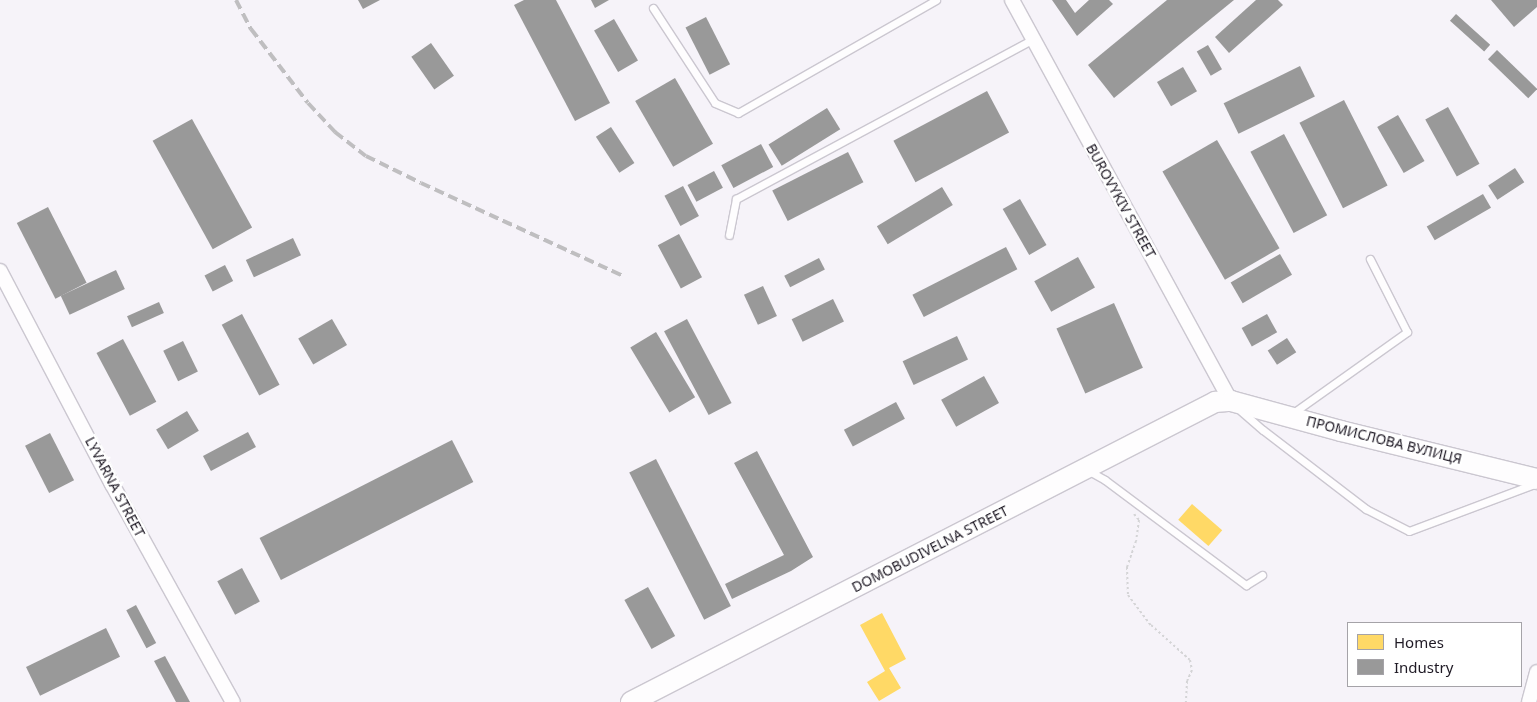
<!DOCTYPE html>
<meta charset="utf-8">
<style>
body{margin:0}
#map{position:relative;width:1537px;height:702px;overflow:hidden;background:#f6f3f9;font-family:"Noto Sans",sans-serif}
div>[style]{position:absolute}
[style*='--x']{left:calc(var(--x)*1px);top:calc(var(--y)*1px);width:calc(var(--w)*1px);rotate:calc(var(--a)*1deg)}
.homes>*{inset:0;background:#ffd966;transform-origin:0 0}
.industry>*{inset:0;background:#999;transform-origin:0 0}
.path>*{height:2px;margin-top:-1px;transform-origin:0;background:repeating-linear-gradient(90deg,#d4d4d6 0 2.5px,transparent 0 5px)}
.roads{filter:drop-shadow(1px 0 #cbc7d0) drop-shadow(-1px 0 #cbc7d0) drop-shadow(0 1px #cbc7d0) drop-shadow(0 -1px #cbc7d0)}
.lane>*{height:7px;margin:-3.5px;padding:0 3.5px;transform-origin:3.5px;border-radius:3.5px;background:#fefdfe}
.street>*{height:14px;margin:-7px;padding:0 7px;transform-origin:7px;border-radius:7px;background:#fefdfe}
.secondary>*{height:20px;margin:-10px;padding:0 10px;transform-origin:10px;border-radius:10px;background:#fefdfe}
.rail>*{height:4px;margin-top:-2px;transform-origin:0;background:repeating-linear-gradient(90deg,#bfbec0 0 10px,transparent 0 15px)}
span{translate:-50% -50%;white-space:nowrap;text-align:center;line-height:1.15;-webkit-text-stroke:5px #fff;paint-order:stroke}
.street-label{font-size:14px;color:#1f1a25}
.legend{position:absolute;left:1347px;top:622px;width:175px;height:65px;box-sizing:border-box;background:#fff;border:1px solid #a5a3a8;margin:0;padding:6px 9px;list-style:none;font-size:15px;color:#1f1a25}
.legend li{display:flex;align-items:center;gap:10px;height:25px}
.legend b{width:25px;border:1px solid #a5a3a8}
</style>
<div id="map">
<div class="homes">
<div style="left:1192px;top:504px;width:40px;height:21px;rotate:41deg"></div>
<div style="clip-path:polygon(882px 613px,906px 659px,889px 668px,901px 688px,879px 701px,867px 682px,885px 671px,860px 625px)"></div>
</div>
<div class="industry">
<div style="clip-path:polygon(358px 0,380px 0,363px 9px)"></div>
<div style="clip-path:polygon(524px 0,556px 0,610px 103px,575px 121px,514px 5px)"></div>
<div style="clip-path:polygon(591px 0,609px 0,595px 8px)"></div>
<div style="clip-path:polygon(1052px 0,1066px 0,1075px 13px,1089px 0,1109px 0,1113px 4px,1077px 36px)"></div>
<div style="clip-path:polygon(1167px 0,1234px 0,1114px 98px,1088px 65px)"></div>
<div style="clip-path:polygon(1256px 0,1278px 0,1283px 5px,1229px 53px,1215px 37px)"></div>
<div style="clip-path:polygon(1491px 0,1537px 0,1537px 7px,1514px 27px)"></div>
<div style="left:1456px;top:14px;width:46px;height:9px;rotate:42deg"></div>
<div style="left:706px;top:17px;width:53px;height:23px;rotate:63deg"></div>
<div style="left:614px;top:19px;width:48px;height:23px;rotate:60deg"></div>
<div style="left:431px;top:43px;width:40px;height:24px;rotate:55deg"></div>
<div style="left:1208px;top:45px;width:28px;height:13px;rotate:60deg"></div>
<div style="left:1497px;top:50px;width:56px;height:13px;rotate:44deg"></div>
<div style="left:1300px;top:66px;width:34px;height:85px;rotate:64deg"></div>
<div style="left:1183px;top:67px;width:28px;height:30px;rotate:60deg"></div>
<div style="left:675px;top:78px;width:76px;height:46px;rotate:60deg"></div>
<div style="left:987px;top:91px;width:47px;height:106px;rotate:62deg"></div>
<div style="left:1344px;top:100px;width:96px;height:50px;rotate:63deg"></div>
<div style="left:1448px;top:107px;width:65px;height:26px;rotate:61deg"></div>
<div style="left:827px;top:108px;width:25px;height:69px;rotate:58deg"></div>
<div style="left:1398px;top:115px;width:53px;height:24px;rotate:60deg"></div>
<div style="left:192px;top:119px;width:124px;height:45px;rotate:61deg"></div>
<div style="left:611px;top:127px;width:43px;height:18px;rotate:57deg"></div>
<div style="left:1284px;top:134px;width:92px;height:38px;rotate:62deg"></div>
<div style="left:1217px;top:140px;width:125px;height:63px;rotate:60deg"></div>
<div style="left:761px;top:144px;width:26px;height:45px;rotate:62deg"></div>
<div style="left:848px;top:152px;width:34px;height:85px;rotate:63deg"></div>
<div style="left:1515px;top:168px;width:17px;height:32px;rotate:57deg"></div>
<div style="left:714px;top:171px;width:19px;height:30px;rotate:62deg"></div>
<div style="left:683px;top:186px;width:34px;height:21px;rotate:62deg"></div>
<div style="left:942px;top:187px;width:21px;height:76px;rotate:59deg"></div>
<div style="left:1483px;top:194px;width:16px;height:65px;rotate:60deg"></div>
<div style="left:1020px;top:199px;width:53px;height:20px;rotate:60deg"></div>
<div style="left:48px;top:207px;width:85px;height:35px;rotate:63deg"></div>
<div style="left:679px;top:234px;width:49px;height:24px;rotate:62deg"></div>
<div style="left:293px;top:238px;width:19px;height:52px;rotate:65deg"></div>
<div style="left:1006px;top:247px;width:25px;height:105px;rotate:63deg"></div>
<div style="left:1280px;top:254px;width:24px;height:57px;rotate:60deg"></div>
<div style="left:1078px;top:257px;width:35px;height:50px;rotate:61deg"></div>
<div style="left:819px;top:258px;width:13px;height:39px;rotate:63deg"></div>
<div style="left:225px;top:265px;width:18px;height:23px;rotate:63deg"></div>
<div style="left:116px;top:270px;width:21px;height:61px;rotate:65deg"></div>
<div style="left:763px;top:286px;width:33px;height:21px;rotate:65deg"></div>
<div style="left:833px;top:299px;width:25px;height:46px;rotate:64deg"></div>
<div style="left:159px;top:302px;width:12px;height:35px;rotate:66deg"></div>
<div style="left:1114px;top:303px;width:71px;height:63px;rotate:66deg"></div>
<div style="left:242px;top:314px;width:80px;height:23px;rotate:62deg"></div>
<div style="left:1267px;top:314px;width:21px;height:29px;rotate:61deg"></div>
<div style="left:332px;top:319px;width:30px;height:39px;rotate:60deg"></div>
<div style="left:687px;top:319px;width:95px;height:26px;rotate:62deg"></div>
<div style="left:656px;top:332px;width:76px;height:30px;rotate:59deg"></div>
<div style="left:957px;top:336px;width:26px;height:60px;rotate:65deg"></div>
<div style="left:1287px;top:338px;width:17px;height:23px;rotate:57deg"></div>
<div style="left:123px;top:339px;width:71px;height:30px;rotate:62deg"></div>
<div style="left:183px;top:341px;width:34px;height:22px;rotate:64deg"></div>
<div style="left:984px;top:376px;width:31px;height:49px;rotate:61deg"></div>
<div style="left:896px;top:402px;width:19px;height:59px;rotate:62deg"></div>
<div style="left:187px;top:411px;width:23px;height:36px;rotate:59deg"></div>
<div style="left:248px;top:432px;width:17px;height:51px;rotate:62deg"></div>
<div style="left:50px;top:433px;width:53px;height:28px;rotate:63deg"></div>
<div style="left:452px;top:440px;width:47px;height:216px;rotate:63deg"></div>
<div style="clip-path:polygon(757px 451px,813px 557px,791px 571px,732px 599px,725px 584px,784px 555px,734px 463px)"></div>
<div style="left:656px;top:459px;width:165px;height:30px;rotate:63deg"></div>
<div style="left:242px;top:568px;width:38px;height:28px;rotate:62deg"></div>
<div style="left:648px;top:587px;width:56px;height:27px;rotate:61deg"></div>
<div style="left:136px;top:605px;width:43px;height:11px;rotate:62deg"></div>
<div style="left:106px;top:628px;width:32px;height:89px;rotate:64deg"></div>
<div style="clip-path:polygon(165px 656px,190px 702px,176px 702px,154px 661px)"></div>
</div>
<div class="path">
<div style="--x:1134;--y:514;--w:8;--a:50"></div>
<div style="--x:1139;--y:520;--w:21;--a:98"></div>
<div style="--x:1136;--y:541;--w:28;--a:109"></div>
<div style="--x:1127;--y:567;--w:28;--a:88"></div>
<div style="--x:1128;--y:595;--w:38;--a:53"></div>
<div style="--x:1151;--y:625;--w:52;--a:41.9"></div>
<div style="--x:1190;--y:660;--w:10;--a:79"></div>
<div style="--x:1192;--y:670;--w:12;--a:114"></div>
<div style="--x:1187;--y:681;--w:21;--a:93"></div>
</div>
<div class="roads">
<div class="lane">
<div style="--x:653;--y:8;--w:113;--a:56.9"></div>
<div style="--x:715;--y:103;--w:25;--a:23"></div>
<div style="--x:738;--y:113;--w:228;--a:-29.7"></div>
<div style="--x:729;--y:235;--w:37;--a:-79"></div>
<div style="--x:736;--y:199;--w:337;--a:-28.3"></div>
<div style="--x:1241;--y:411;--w:29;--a:41"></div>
<div style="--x:1263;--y:430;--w:130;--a:37.5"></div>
<div style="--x:1366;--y:509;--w:48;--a:27.1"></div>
<div style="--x:1409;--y:531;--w:134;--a:-20.6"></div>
<div style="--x:1293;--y:413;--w:140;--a:-35.4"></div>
<div style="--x:1407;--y:332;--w:82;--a:-116.9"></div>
<div style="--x:1089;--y:471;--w:18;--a:29"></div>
<div style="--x:1105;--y:480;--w:176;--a:36.7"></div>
<div style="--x:1246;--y:585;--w:19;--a:-32"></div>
</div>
<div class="street">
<div style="--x:1012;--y:0;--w:457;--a:61.4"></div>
<div style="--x:0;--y:271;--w:241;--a:62.3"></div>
<div style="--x:112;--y:484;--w:249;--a:61"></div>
<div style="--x:1529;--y:702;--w:31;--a:-75"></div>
</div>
<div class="secondary">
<div style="--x:631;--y:702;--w:657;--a:-27.19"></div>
<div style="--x:1215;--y:402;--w:16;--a:-4"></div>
<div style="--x:1231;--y:401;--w:114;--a:15.3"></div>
<div style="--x:1341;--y:431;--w:202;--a:13.8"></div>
</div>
</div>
<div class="rail">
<div style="--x:236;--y:0;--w:33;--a:63"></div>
<div style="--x:251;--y:29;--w:93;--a:52.4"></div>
<div style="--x:308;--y:103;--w:40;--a:47"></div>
<div style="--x:335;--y:132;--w:39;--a:38"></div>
<div style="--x:366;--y:156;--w:61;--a:26.1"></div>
<div style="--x:421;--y:183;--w:222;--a:24.7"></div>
</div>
<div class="street-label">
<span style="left:1121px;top:201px;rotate:61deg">BUROVYKIV STREET</span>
<span style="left:1384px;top:440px;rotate:14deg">ПРОМИСЛОВА ВУЛИЦЯ</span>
<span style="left:115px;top:487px;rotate:62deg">LYVARNA STREET</span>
<span style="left:930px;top:549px;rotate:-27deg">DOMOBUDIVELNA STREET</span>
</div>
<ul class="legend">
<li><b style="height:14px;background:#ffd966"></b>Homes</li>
<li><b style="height:14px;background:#999"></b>Industry</li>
</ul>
</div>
